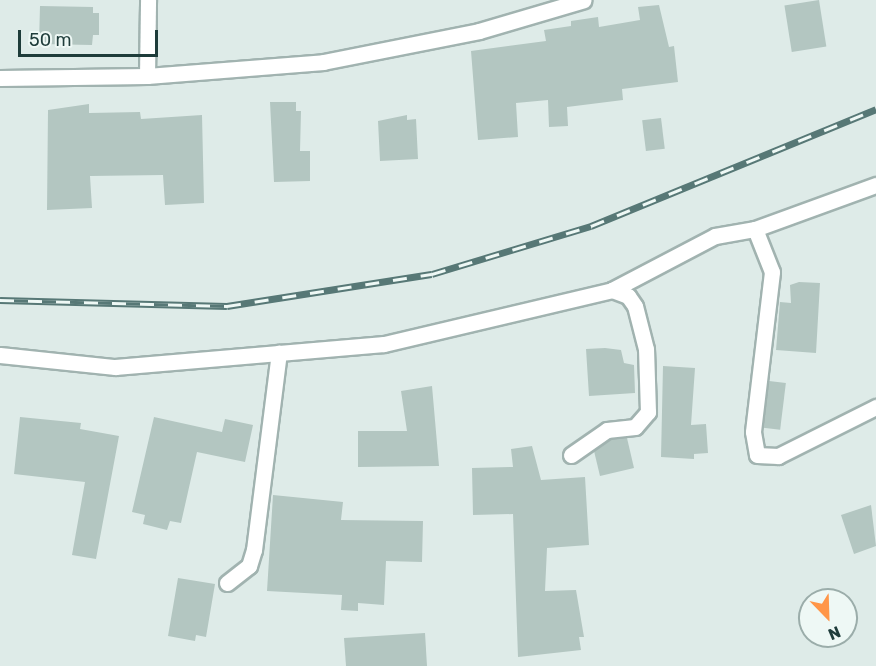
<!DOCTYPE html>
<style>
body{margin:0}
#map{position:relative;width:876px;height:666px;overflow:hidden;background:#deebe8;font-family:Rubik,sans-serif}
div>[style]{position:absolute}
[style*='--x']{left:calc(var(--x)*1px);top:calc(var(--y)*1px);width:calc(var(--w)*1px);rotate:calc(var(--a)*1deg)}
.building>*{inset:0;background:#b3c6c1;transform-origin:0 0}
.roads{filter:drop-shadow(2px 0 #a1b3b0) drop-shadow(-2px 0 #a1b3b0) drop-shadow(0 2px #a1b3b0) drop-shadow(0 -2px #a1b3b0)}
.minor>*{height:15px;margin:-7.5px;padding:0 7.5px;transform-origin:7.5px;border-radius:7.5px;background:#fff}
.rail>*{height:7px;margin-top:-3.5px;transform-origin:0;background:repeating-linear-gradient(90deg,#eef8f5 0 14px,#577876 0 28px);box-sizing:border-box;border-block:2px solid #577876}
span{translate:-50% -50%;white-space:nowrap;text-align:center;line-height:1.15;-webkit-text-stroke:4.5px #eef8f5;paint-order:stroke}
.north{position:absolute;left:798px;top:588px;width:60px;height:60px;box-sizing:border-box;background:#eef8f5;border:2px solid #9badaa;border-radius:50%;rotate:157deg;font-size:16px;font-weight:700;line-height:24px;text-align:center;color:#1e3c3a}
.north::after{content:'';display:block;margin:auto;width:21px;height:27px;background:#ff9648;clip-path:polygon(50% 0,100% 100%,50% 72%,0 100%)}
.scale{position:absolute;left:18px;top:30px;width:140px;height:27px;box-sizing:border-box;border:3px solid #1e3c3a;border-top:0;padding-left:8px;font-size:18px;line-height:21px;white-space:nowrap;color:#1e3c3a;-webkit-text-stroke:4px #eef8f5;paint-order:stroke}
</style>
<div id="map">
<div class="building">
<div style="left:819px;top:0;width:47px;height:35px;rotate:81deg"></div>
<div style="clip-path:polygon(659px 5px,669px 47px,674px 46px,678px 82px,622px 89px,623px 100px,567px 107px,568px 126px,549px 127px,548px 100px,516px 103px,518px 137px,478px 140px,471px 51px,546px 41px,544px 30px,571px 26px,571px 21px,598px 17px,599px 27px,640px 20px,638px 7px)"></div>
<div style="clip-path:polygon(40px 6px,93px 7px,93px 13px,99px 13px,99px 35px,93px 35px,92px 45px,39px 44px)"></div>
<div style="clip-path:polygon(270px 102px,296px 102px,296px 111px,301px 111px,300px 151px,310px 151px,310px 181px,274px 182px)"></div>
<div style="clip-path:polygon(89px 104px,89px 113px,140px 112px,141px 119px,202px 115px,204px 203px,165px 205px,163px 175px,90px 176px,92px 208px,47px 210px,48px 110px)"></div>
<div style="clip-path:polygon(407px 115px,407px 120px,416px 119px,418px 159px,380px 161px,378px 121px)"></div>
<div style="left:661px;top:118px;width:31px;height:19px;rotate:83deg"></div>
<div style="clip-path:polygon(799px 282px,820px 283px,816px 353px,776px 350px,780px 302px,791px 303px,790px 285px)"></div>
<div style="clip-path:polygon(605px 348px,621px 350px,624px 363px,634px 365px,635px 393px,589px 396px,586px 349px)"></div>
<div style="clip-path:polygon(663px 366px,695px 368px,691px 425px,706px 424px,708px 453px,694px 454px,694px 459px,661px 457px)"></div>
<div style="left:769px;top:381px;width:17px;height:47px;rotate:7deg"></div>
<div style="clip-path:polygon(432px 386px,439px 466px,358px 467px,358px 431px,407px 431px,401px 391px)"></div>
<div style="clip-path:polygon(20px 417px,81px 423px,80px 429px,119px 436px,96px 559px,72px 555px,85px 482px,14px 474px)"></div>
<div style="clip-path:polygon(154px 417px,222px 432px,225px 419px,253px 425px,245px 462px,197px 452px,181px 523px,170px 521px,167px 530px,143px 524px,145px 515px,132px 512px)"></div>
<div style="clip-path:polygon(627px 438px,634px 468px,600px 476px,594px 451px,611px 439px)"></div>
<div style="clip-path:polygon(532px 446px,541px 480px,585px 477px,589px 545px,547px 548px,545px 591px,576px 590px,584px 637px,579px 637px,581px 650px,518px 657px,513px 514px,473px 515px,472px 468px,513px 467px,511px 449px)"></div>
<div style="clip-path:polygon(273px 495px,343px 502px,341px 520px,423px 521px,422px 562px,386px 561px,384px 605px,358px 603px,358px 611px,341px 610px,342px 595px,267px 591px)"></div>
<div style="clip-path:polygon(871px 505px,876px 546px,854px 554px,841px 515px)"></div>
<div style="clip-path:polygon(178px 578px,215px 584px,206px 637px,196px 635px,195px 641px,168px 636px)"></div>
<div style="clip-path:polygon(425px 633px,427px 666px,346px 666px,344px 638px)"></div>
</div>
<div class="roads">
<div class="minor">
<div style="--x:147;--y:76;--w:76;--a:-89.2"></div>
<div style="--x:0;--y:78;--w:147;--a:-0.8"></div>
<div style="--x:147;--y:76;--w:177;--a:-4.5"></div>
<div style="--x:323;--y:62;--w:159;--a:-11.2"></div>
<div style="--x:479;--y:31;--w:109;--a:-16.4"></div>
<div style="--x:755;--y:229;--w:46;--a:68.4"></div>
<div style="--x:772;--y:272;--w:161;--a:96.8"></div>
<div style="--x:753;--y:432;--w:23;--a:80"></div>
<div style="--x:757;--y:455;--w:21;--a:3"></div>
<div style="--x:778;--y:456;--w:110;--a:-26.6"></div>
<div style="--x:0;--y:355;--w:116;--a:6"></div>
<div style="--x:115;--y:367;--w:270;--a:-4.9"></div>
<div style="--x:384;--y:344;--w:234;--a:-13.3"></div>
<div style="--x:612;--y:290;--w:116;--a:-27.7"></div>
<div style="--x:715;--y:236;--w:41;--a:-9.9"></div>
<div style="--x:755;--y:229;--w:129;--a:-20"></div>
<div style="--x:571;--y:455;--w:44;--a:-34.8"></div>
<div style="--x:607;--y:430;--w:28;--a:-6"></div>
<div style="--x:635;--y:427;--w:20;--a:-49"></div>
<div style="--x:648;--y:412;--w:63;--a:-91.8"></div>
<div style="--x:646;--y:349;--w:44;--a:-104.3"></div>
<div style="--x:635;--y:306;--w:12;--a:-125"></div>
<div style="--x:628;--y:296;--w:17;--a:-159"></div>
<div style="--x:227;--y:583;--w:28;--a:-38"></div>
<div style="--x:249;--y:566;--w:17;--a:-73"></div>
<div style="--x:254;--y:550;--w:199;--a:-82.8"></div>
</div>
</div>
<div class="rail">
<div style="--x:0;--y:300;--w:227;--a:1.5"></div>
<div style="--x:227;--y:306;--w:207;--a:-8.9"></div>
<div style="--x:432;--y:274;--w:166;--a:-16.8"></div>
<div style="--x:591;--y:226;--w:308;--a:-22.3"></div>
</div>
<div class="north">N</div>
<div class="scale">50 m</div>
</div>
